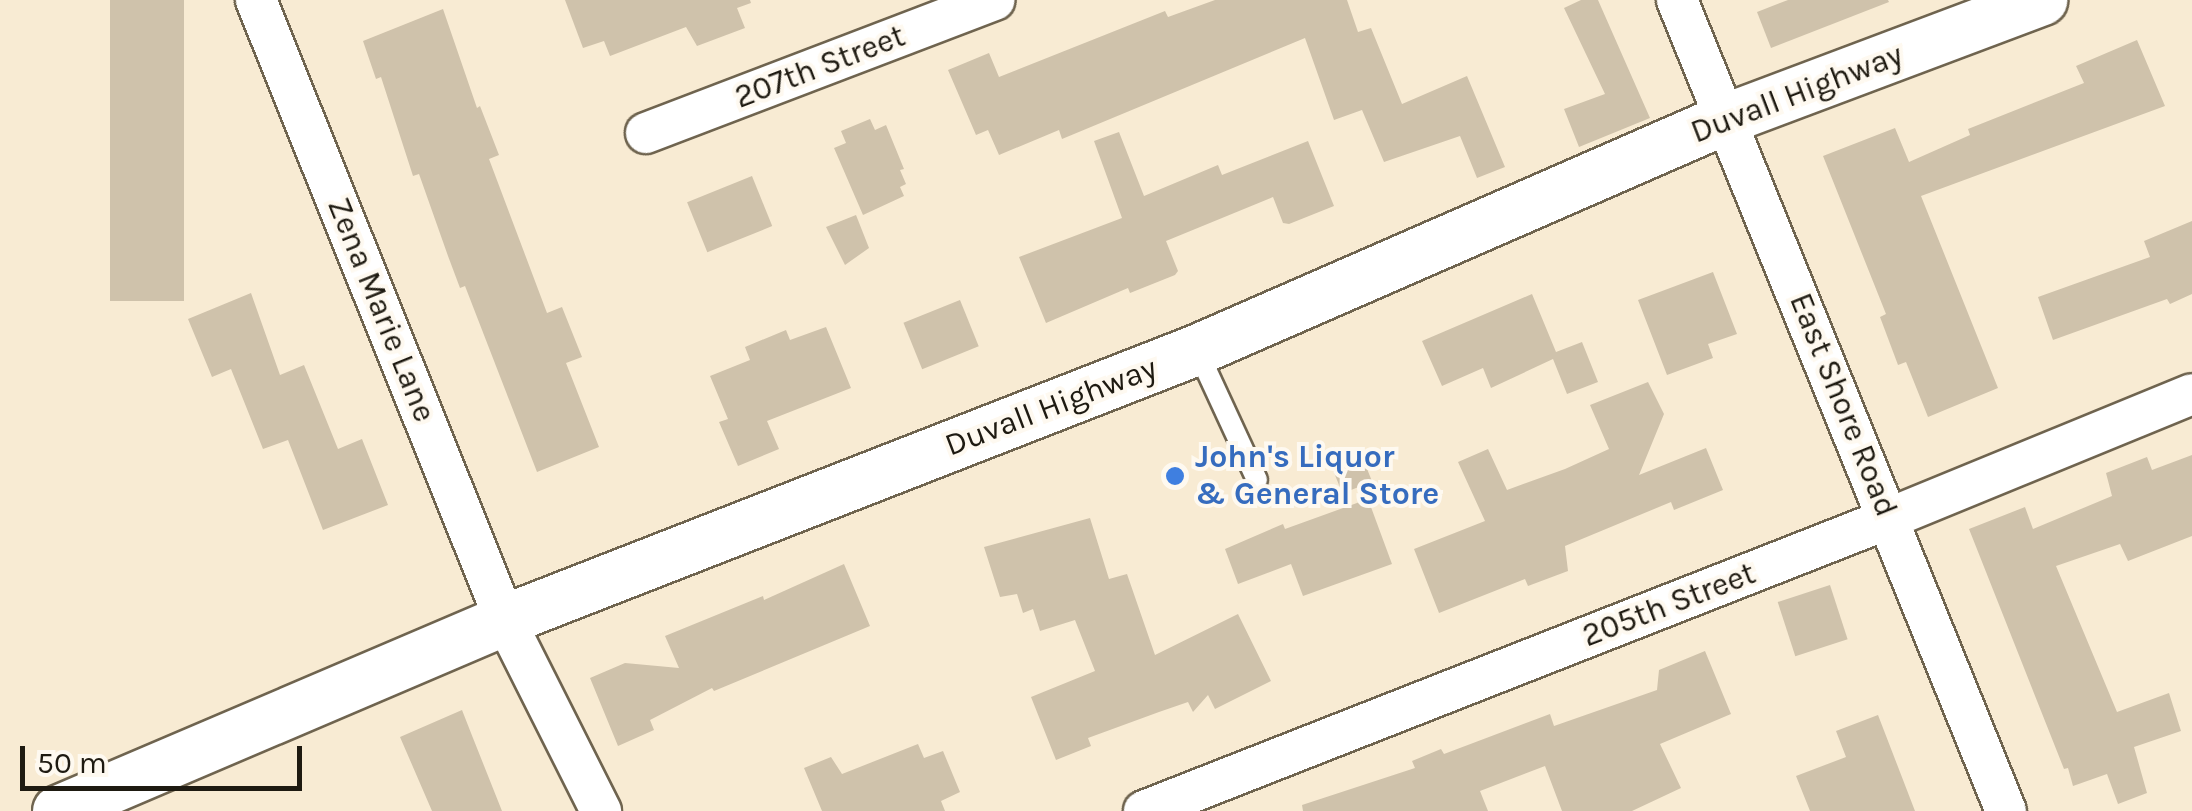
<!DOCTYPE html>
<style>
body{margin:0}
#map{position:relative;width:2192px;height:811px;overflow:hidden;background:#f8ebd3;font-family:Karla,sans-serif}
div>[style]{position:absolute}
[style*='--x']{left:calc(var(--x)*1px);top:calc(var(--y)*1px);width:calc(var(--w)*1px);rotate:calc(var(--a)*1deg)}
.building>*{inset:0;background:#cfc2ab;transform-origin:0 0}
.roads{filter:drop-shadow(2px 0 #6f644f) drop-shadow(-2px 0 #6f644f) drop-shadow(0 2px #6f644f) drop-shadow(0 -2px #6f644f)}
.service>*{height:20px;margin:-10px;padding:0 10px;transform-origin:10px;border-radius:10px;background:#fff}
.minor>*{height:40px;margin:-20px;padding:0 20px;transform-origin:20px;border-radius:20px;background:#fff}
.tertiary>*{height:50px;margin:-25px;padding:0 25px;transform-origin:25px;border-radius:25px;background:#fff}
.dots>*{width:28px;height:28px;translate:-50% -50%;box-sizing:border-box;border:5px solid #fef9f0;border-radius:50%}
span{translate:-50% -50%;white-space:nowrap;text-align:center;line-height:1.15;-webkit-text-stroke:8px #fef9f0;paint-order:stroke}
.street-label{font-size:32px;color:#1e1a11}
.shop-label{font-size:32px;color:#366cbe;font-weight:700}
.left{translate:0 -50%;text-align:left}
.scale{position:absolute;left:20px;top:746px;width:282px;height:45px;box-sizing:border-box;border:5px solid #1e1a11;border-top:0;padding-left:12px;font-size:30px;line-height:35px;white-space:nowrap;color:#1e1a11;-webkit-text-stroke:8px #fef9f0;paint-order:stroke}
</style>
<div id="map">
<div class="building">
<div style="left:110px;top:0;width:74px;height:301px"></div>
<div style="clip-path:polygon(565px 0,750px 0,751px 3px,737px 8px,745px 28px,697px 46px,686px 27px,610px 56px,604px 41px,583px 48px)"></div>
<div style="clip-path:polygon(1215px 0,1347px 0,1358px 32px,1371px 28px,1402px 104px,1467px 76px,1505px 167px,1477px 178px,1460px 136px,1384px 162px,1362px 110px,1334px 120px,1305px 38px,1062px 139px,1059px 130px,999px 155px,988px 130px,976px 135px,948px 70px,989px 53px,999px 77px,1165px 11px,1168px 17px)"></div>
<div style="clip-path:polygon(1581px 0,1598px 0,1650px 118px,1579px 147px,1564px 109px,1605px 94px,1564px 8px)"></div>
<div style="clip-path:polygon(1788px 0,1888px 0,1889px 2px,1771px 48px,1757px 12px)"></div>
<div style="clip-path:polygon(443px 9px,477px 108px,480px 106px,499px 155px,489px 159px,547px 313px,562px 307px,582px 357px,566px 363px,599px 447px,537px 472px,465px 286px,460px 288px,448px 256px,419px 174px,413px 176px,381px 77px,376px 79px,363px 41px)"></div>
<div style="clip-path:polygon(2137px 40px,2165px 106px,1921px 196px,1998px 388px,1928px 417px,1906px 362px,1898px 365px,1880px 317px,1886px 314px,1823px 156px,1895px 128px,1909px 162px,1970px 135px,1968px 129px,2084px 83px,2076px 66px)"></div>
<div style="clip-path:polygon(870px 119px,875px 130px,886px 125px,904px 169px,900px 170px,906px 184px,900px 187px,904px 196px,863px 215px,834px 148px,846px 143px,841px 131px)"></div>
<div style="clip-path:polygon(1119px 132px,1144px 196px,1218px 165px,1222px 175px,1308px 141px,1334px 206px,1289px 224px,1283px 223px,1273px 197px,1166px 241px,1178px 271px,1175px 275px,1130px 293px,1128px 288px,1046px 323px,1019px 257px,1122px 218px,1094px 141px)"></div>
<div style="left:752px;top:176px;width:54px;height:70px;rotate:68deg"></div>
<div style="clip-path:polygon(856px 215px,869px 248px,845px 265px,826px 227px)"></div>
<div style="clip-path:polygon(2192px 221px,2192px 294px,2170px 304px,2167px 299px,2053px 340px,2038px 297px,2150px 257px,2144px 241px)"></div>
<div style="clip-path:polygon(1713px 272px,1737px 334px,1708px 344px,1713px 358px,1667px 375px,1638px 300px)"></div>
<div style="clip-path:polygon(251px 293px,280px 375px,304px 365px,338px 449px,362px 439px,388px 505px,323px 530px,288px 440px,263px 449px,231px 369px,212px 377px,188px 319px)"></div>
<div style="clip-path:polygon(1532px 294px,1556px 352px,1582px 342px,1598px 382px,1567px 394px,1553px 359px,1491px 388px,1483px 368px,1442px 386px,1422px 341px)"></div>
<div style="left:960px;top:300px;width:50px;height:61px;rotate:68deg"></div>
<div style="clip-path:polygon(826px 327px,851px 388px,767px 421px,779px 449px,738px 466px,719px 422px,728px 419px,710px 376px,750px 360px,745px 347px,786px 330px,790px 340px)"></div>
<div style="clip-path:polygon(1648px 382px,1664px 414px,1639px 475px,1706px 448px,1723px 490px,1674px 510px,1671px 502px,1565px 546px,1568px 571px,1528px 586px,1525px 579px,1439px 613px,1414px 549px,1485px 521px,1458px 462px,1488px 449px,1507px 490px,1565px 469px,1609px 449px,1590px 405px)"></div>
<div style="left:1359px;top:449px;width:35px;height:32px;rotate:68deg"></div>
<div style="clip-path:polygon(2192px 455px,2192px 536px,2128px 561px,2120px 544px,2056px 566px,2117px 712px,2169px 693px,2181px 731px,2134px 747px,2147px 793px,2118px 804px,2107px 774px,2073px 786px,2068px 768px,2064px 769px,1969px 529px,2025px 507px,2033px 529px,2112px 496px,2106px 473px,2147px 457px,2152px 470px)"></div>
<div style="clip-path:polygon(1368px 499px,1392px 564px,1303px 596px,1291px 564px,1238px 584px,1225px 549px,1283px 524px,1285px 529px)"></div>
<div style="clip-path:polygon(1090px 518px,1109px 579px,1127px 574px,1155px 655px,1238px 614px,1271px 681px,1215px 709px,1208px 695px,1193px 712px,1188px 702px,1159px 712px,1088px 738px,1091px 746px,1056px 760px,1031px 697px,1095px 671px,1075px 620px,1040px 631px,1033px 609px,1023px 613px,1017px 594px,1000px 597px,984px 547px)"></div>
<div style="clip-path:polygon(844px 564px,870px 626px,714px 691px,712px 688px,650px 720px,654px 730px,618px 746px,590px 678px,625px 663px,679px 668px,665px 636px,763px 596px,764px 600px)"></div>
<div style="left:1830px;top:585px;width:57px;height:55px;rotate:72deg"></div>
<div style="clip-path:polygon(1705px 651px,1731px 714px,1660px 744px,1681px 788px,1632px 811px,1562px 811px,1545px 766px,1480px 791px,1488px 811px,1303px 811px,1302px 805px,1415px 768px,1412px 761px,1441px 749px,1444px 754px,1550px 714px,1554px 726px,1657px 690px,1659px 670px)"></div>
<div style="clip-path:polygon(462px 710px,471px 733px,502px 811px,432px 811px,400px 737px)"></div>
<div style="clip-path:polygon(1878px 715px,1915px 811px,1810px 811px,1796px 776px,1846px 757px,1836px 731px)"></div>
<div style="clip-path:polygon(918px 744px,924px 758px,943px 751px,960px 792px,941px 801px,945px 811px,822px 811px,804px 768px,831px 757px,842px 774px)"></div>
</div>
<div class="roads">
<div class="service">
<div style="--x:1197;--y:350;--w:143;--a:65.2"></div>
</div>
<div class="minor">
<div style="--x:256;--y:0;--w:668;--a:68.12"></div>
<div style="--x:505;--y:620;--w:214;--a:63.3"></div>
<div style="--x:1677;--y:0;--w:875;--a:67.92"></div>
<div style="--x:646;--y:133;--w:373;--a:-20.9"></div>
<div style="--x:1144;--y:811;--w:801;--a:-21.44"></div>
<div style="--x:1890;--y:518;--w:326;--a:-22.3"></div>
</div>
<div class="tertiary">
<div style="--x:58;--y:811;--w:486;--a:-23.1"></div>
<div style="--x:505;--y:620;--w:743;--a:-21.31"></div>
<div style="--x:1197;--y:350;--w:577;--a:-23.59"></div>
<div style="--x:1726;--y:119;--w:338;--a:-20.6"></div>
</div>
</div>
<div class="dots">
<div style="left:1175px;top:476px;background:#3f7fe0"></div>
</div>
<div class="street-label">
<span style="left:820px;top:67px;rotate:-21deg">207th Street</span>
<span style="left:1797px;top:94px;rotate:-21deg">Duvall Highway</span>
<span style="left:381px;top:310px;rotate:68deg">Zena Marie Lane</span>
<span style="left:1843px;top:405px;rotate:68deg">East Shore Road</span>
<span style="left:1051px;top:407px;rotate:-21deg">Duvall Highway</span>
<span style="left:1669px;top:605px;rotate:-21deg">205th Street</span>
</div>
<div class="shop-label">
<span class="left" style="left:1195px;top:476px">John's Liquor<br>&amp; General Store</span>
</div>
<div class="scale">50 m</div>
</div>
